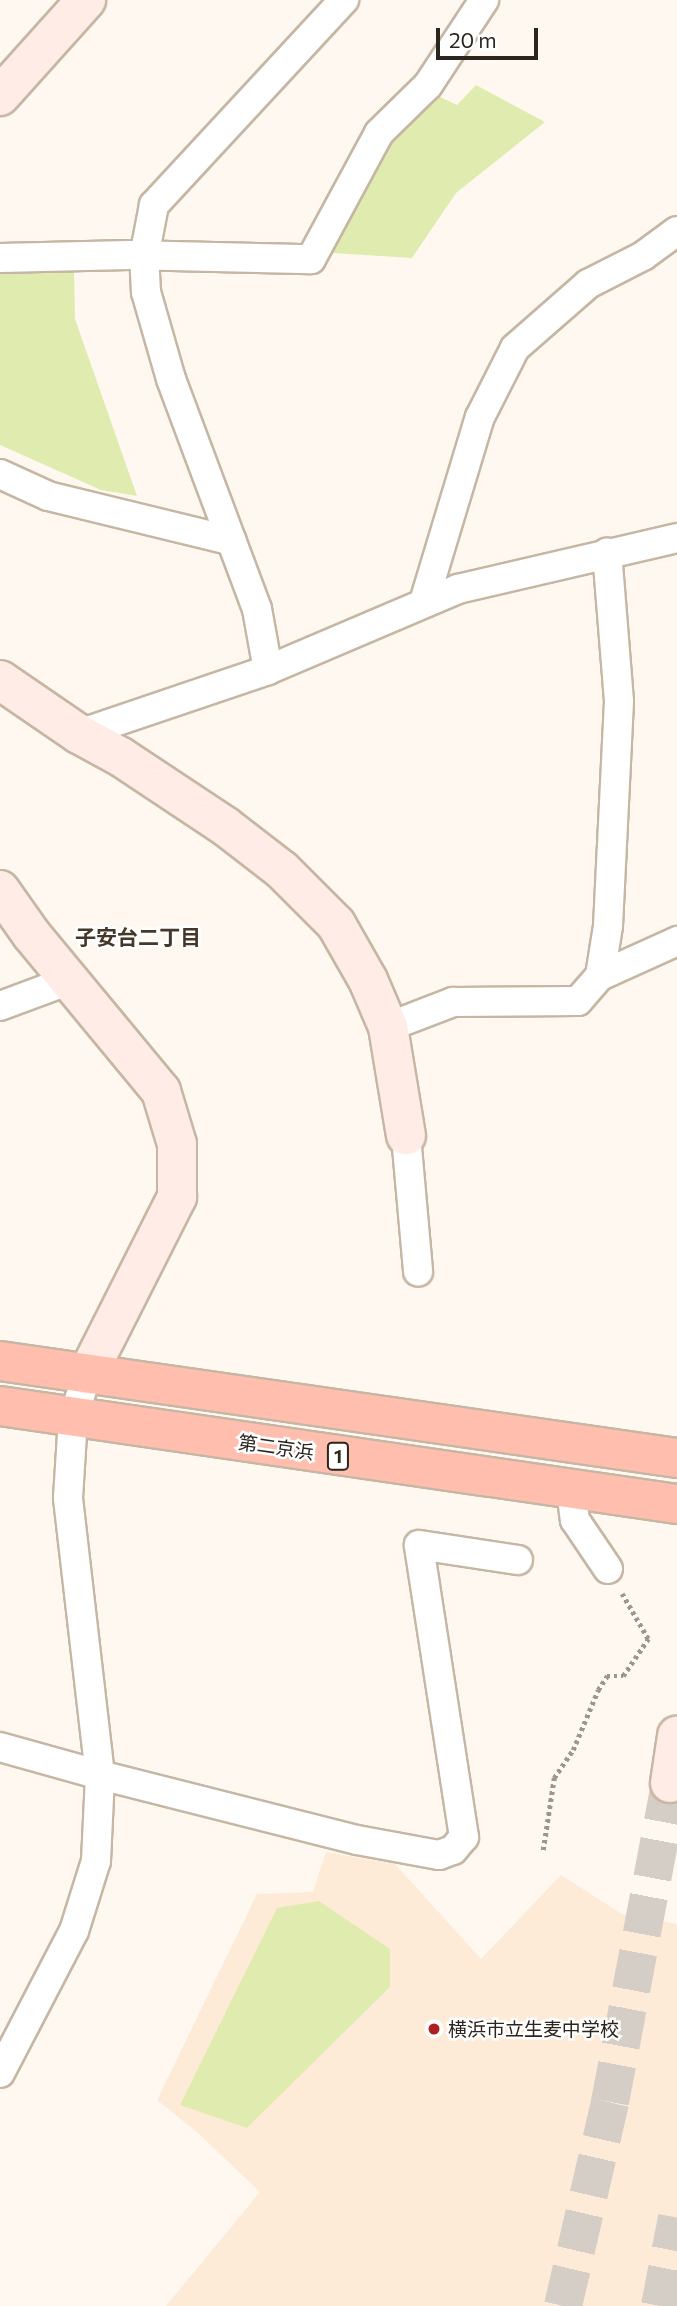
<!DOCTYPE html>
<meta charset="utf-8">
<style>
body{margin:0}
#map{position:relative;width:677px;height:2306px;overflow:hidden;background:#fff8f0;font-family:Commissioner,"Noto Sans JP",sans-serif}
div>[style]{position:absolute}
[style*='--x']{left:calc(var(--x)*1px);top:calc(var(--y)*1px);width:calc(var(--w)*1px);rotate:calc(var(--a)*1deg)}
.built>*{inset:0;background:#fdebd7}
.green>*{inset:0;background:#e0ecaf}
.secondary-tunnel>*{height:38px;margin-top:-19px;transform-origin:0;background:repeating-linear-gradient(90deg,#d5cec6 0 38px,transparent 0 57px)}
.path>*{height:4.5px;margin-top:-2.25px;transform-origin:0;background:repeating-linear-gradient(90deg,#9d968e 0 3.5px,transparent 0 7px)}
.roads{filter:drop-shadow(2px 0 #c6b6a4) drop-shadow(-2px 0 #c6b6a4) drop-shadow(0 2px #c6b6a4) drop-shadow(0 -2px #c6b6a4)}
.street>*{height:28px;margin:-14px;padding:0 14px;transform-origin:14px;border-radius:14px;background:#fff}
.secondary>*{height:38px;margin:-19px;padding:0 19px;transform-origin:19px;border-radius:19px;background:#ffece7}
.highway>*{height:38px;margin:-19px;padding:0 19px;transform-origin:19px;border-radius:19px;background:#ffbeae}
.dots>*{width:19px;height:19px;translate:-50% -50%;box-sizing:border-box;border:4px solid #fff;border-radius:50%}
span{translate:-50% -50%;white-space:nowrap;text-align:center;line-height:1.15;-webkit-text-stroke:5px #fff;paint-order:stroke}
.shield-label span{padding:2px 5px;background:#fff;border:2px solid;border-radius:5px;-webkit-text-stroke-width:0}
.shield-label{font-size:18px;color:#2b251d;font-weight:700}
.street-label{font-size:19px;color:#2b251d}
.poi-label{font-size:19px;color:#2b251d}
.left{translate:0 -50%;text-align:left}
.neighbourhood-label{font-size:21px;color:#453828;font-weight:700}
.scale{position:absolute;left:436px;top:28px;width:102px;height:32px;box-sizing:border-box;border:4px solid #2b251d;border-top:0;padding-left:9px;font-size:21px;line-height:24px;white-space:nowrap;color:#2b251d;-webkit-text-stroke:5px #fff;paint-order:stroke}
</style>
<div id="map">
<div class="built">
<div style="clip-path:polygon(326px 1852px,395px 1864px,481px 1959px,561px 1875px,622px 1914px,677px 1924px,677px 2306px,166px 2306px,260px 2192px,198px 2133px,157px 2100px,257px 1894px,313px 1892px)"></div>
</div>
<div class="green">
<div style="clip-path:polygon(476px 85px,545px 122px,456px 193px,412px 258px,332px 253px,383px 146px,438px 96px,457px 105px)"></div>
<div style="clip-path:polygon(74px 268px,75px 319px,137px 496px,101px 490px,0 445px,0 270px)"></div>
<div style="clip-path:polygon(319px 1901px,390px 1949px,390px 1987px,247px 2128px,180px 2105px,277px 1908px)"></div>
</div>
<div class="secondary-tunnel">
<div style="--x:563;--y:2306;--w:209;--a:-77"></div>
<div style="--x:610;--y:2102;--w:325;--a:-79.3"></div>
<div style="--x:660;--y:2306;--w:90;--a:-79.1"></div>
</div>
<div class="path">
<div style="--x:543;--y:1850;--w:73;--a:-81.3"></div>
<div style="--x:554;--y:1778;--w:34;--a:-56"></div>
<div style="--x:573;--y:1750;--w:65;--a:-67.4"></div>
<div style="--x:598;--y:1690;--w:17;--a:-57"></div>
<div style="--x:607;--y:1676;--w:16;--a:0"></div>
<div style="--x:623;--y:1676;--w:45;--a:-56"></div>
<div style="--x:648;--y:1639;--w:52;--a:-120"></div>
</div>
<div class="roads">
<div class="street">
<div style="--x:0;--y:258;--w:129;--a:-1.3"></div>
<div style="--x:129;--y:255;--w:182;--a:1.3"></div>
<div style="--x:311;--y:259;--w:143;--a:-61.6"></div>
<div style="--x:379;--y:133;--w:69;--a:-44.4"></div>
<div style="--x:428;--y:85;--w:102;--a:-56.6"></div>
<div style="--x:0;--y:474;--w:53;--a:24.6"></div>
<div style="--x:48;--y:496;--w:189;--a:13.7"></div>
<div style="--x:424;--y:602;--w:193;--a:-73.2"></div>
<div style="--x:480;--y:417;--w:77;--a:-63.1"></div>
<div style="--x:515;--y:348;--w:97;--a:-41.2"></div>
<div style="--x:588;--y:284;--w:62;--a:-27"></div>
<div style="--x:643;--y:256;--w:42;--a:-36.3"></div>
<div style="--x:268;--y:670;--w:62;--a:-100.2"></div>
<div style="--x:257;--y:609;--w:246;--a:-110.5"></div>
<div style="--x:171;--y:379;--w:91;--a:-106"></div>
<div style="--x:146;--y:292;--w:35;--a:-93"></div>
<div style="--x:144;--y:257;--w:53;--a:-79.1"></div>
<div style="--x:154;--y:205;--w:280;--a:-47.2"></div>
<div style="--x:79;--y:734;--w:200;--a:-18.7"></div>
<div style="--x:268;--y:670;--w:207;--a:-23.1"></div>
<div style="--x:458;--y:589;--w:225;--a:-13.1"></div>
<div style="--x:600;--y:976;--w:51;--a:-80.9"></div>
<div style="--x:608;--y:926;--w:225;--a:-87.2"></div>
<div style="--x:619;--y:701;--w:149;--a:-94.6"></div>
<div style="--x:0;--y:1006;--w:75;--a:-20.4"></div>
<div style="--x:388;--y:1027;--w:70;--a:-21"></div>
<div style="--x:453;--y:1002;--w:125;--a:-0.5"></div>
<div style="--x:578;--y:1001;--w:33;--a:-49"></div>
<div style="--x:600;--y:976;--w:85;--a:-24.4"></div>
<div style="--x:406;--y:1136;--w:136;--a:84.9"></div>
<div style="--x:571;--y:1489;--w:31;--a:83"></div>
<div style="--x:575;--y:1520;--w:59;--a:56"></div>
<div style="--x:0;--y:1747;--w:104;--a:15.6"></div>
<div style="--x:100;--y:1775;--w:265;--a:14.2"></div>
<div style="--x:357;--y:1840;--w:83;--a:10.4"></div>
<div style="--x:439;--y:1855;--w:15;--a:-20"></div>
<div style="--x:453;--y:1850;--w:17;--a:-50"></div>
<div style="--x:464;--y:1837;--w:295;--a:-98.8"></div>
<div style="--x:419;--y:1545;--w:100;--a:8.6"></div>
<div style="--x:0;--y:2073;--w:160;--a:-62.5"></div>
<div style="--x:74;--y:1931;--w:73;--a:-72.6"></div>
<div style="--x:96;--y:1861;--w:86;--a:-87.3"></div>
<div style="--x:100;--y:1775;--w:279;--a:-96.6"></div>
<div style="--x:68;--y:1498;--w:80;--a:-86.4"></div>
<div style="--x:73;--y:1418;--w:45;--a:-72"></div>
</div>
<div class="secondary">
<div style="--x:0;--y:96;--w:129;--a:-48.1"></div>
<div style="--x:0;--y:680;--w:96;--a:34.4"></div>
<div style="--x:79;--y:734;--w:48;--a:28.7"></div>
<div style="--x:121;--y:757;--w:125;--a:33.6"></div>
<div style="--x:225;--y:826;--w:72;--a:37.7"></div>
<div style="--x:282;--y:870;--w:76;--a:45"></div>
<div style="--x:336;--y:924;--w:64;--a:60.3"></div>
<div style="--x:368;--y:980;--w:51;--a:66.9"></div>
<div style="--x:388;--y:1027;--w:110;--a:80.6"></div>
<div style="--x:0;--y:890;--w:54;--a:54.8"></div>
<div style="--x:31;--y:934;--w:204;--a:50.4"></div>
<div style="--x:161;--y:1091;--w:55;--a:73.2"></div>
<div style="--x:177;--y:1144;--w:53;--a:90"></div>
<div style="--x:177;--y:1197;--w:199;--a:116.8"></div>
<div style="--x:670;--y:1783;--w:48;--a:-81.5"></div>
</div>
<div class="highway">
<div style="--x:0;--y:1361;--w:684;--a:8.15"></div>
<div style="--x:0;--y:1406;--w:684;--a:8.24"></div>
</div>
</div>
<div class="dots">
<div style="left:434px;top:2029px;background:#b01f20"></div>
</div>
<div class="shield-label">
<span style="left:338px;top:1456px">1</span>
</div>
<div class="street-label">
<span style="left:276px;top:1447px;rotate:8deg">第二京浜</span>
</div>
<div class="poi-label">
<span class="left" style="left:448px;top:2029px">横浜市立生麦中学校</span>
</div>
<div class="neighbourhood-label">
<span style="left:138px;top:937px">子安台二丁目</span>
</div>
<div class="scale">20 m</div>
</div>
